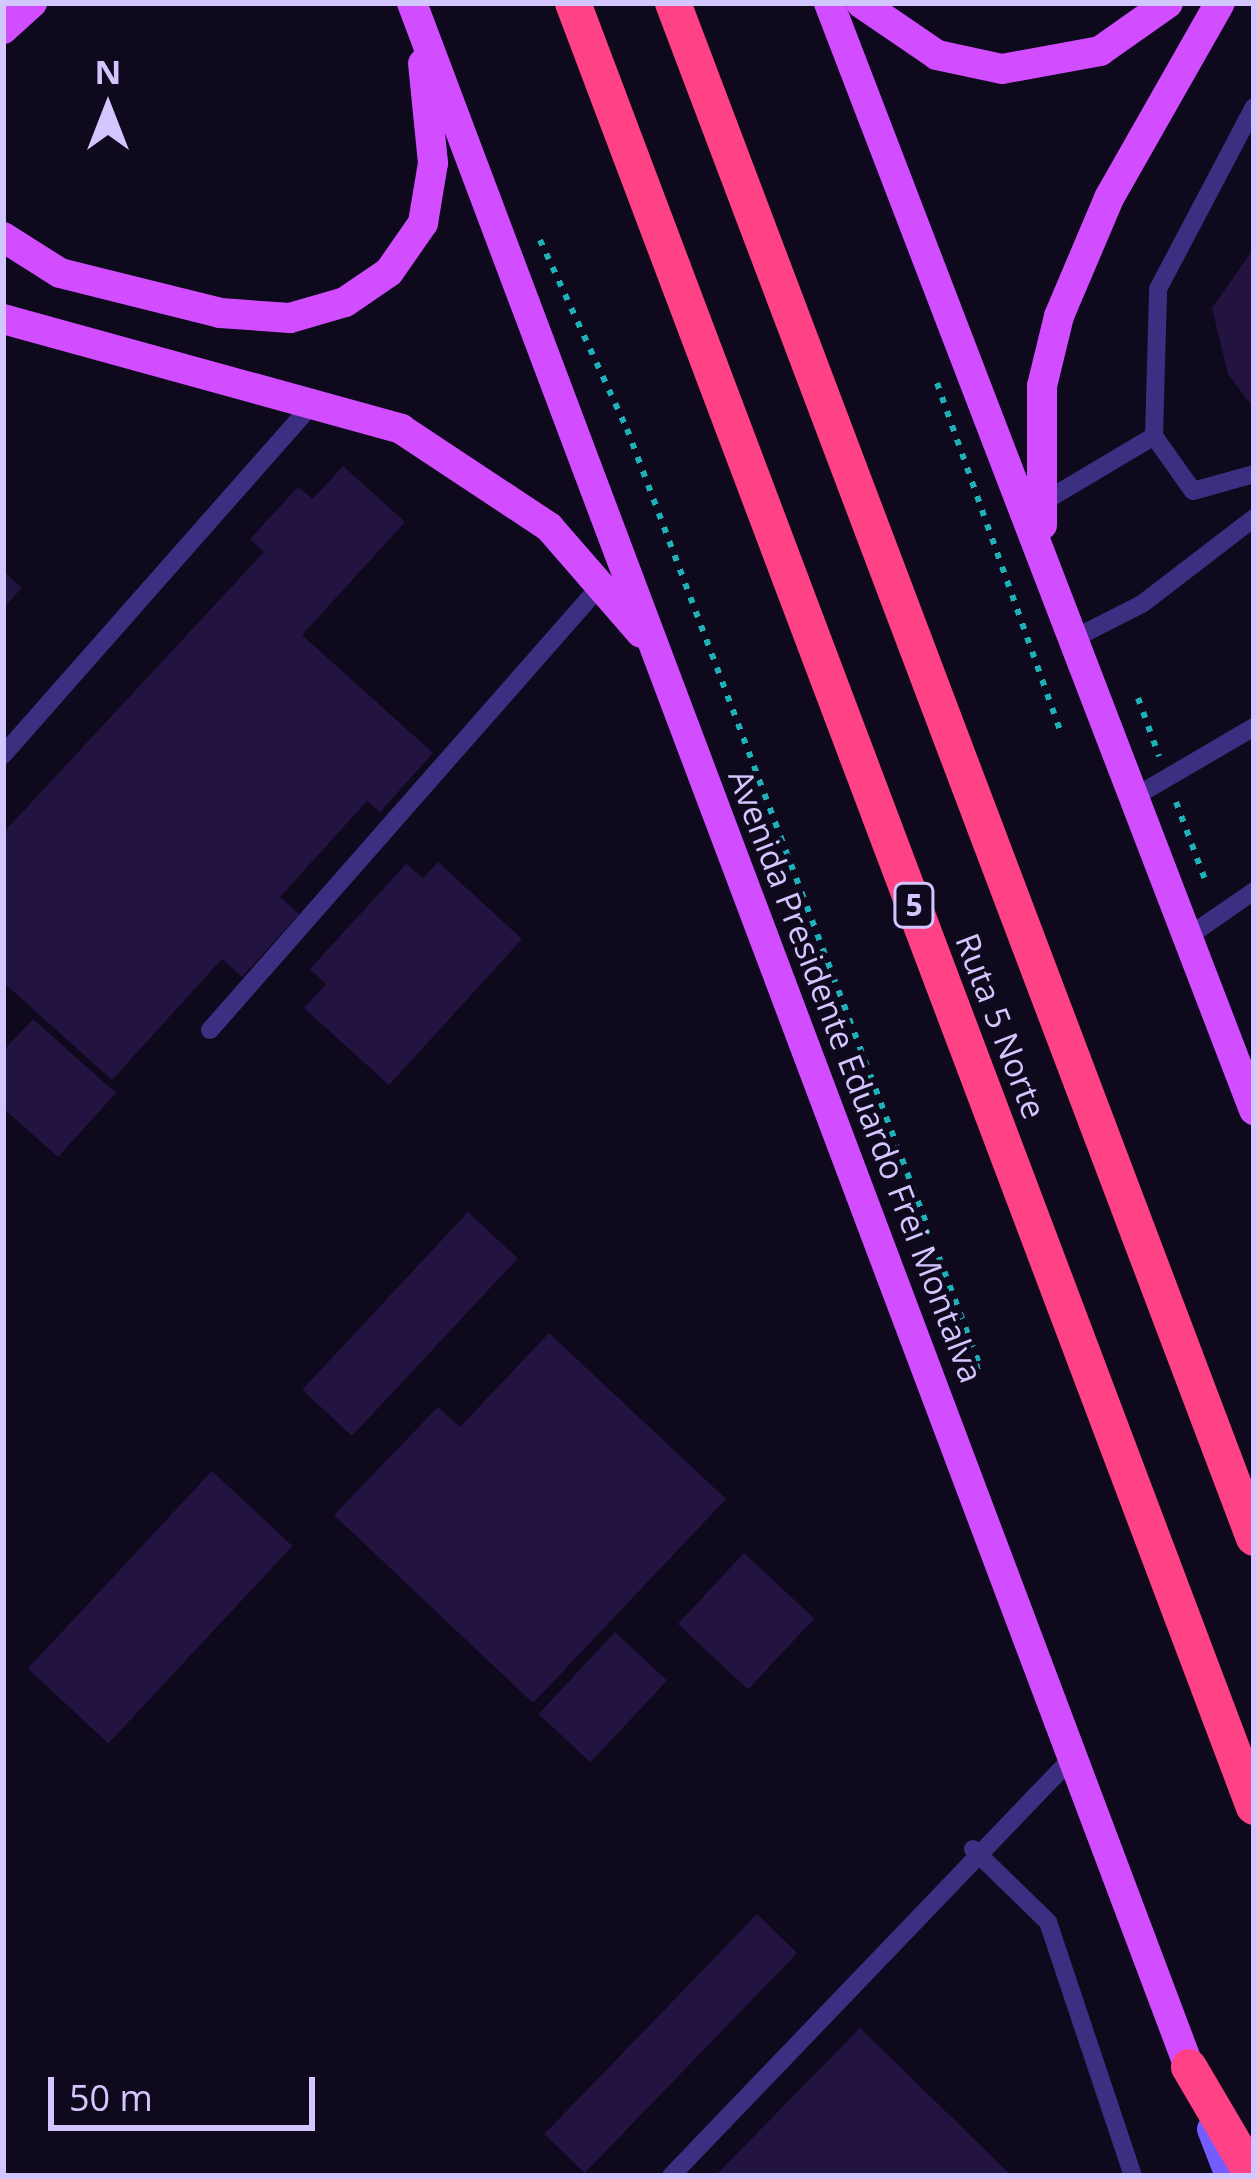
<!DOCTYPE html>
<style>
body{margin:0}
#map{position:relative;width:1257px;height:2179px;overflow:hidden;background:#0f091e;font-family:"Open Sans",sans-serif}
div>[style]{position:absolute}
[style*='--x']{left:calc(var(--x)*1px);top:calc(var(--y)*1px);width:calc(var(--w)*1px);rotate:calc(var(--a)*1deg)}
.building>*{inset:0;background:#221341;transform-origin:0 0}
.path>*{height:6px;margin-top:-3px;transform-origin:0;background:repeating-linear-gradient(90deg,#1fb1ba 0 6px,transparent 0 15px)}
.lane>*{height:18px;margin:-9px;padding:0 9px;transform-origin:9px;border-radius:9px;background:#3c2f82}
.secondary>*{height:30px;margin:-15px;padding:0 15px;transform-origin:15px;border-radius:15px;background:#745dff}
.primary>*{height:30px;margin:-15px;padding:0 15px;transform-origin:15px;border-radius:15px;background:#d24dff}
.highway>*{height:36px;margin:-18px;padding:0 18px;transform-origin:18px;border-radius:18px;background:#ff4185}
span{translate:-50% -50%;white-space:nowrap;text-align:center;line-height:1.15;-webkit-text-stroke:9px #0f091e;paint-order:stroke}
.shield-label span{padding:3px 9px;background:#0f091e;border:3px solid;border-radius:9px;-webkit-text-stroke-width:0}
.shield-label{font-size:30px;color:#d3c6ff;font-weight:700}
.street-label{font-size:33px;color:#d3c6ff}
.frame{position:absolute;inset:0;border:6px solid #d3c6ff;pointer-events:none}
.north{position:absolute;left:48px;top:48px;width:120px;height:120px;-webkit-text-stroke:9px #0f091e;paint-order:stroke;rotate:0deg;font-size:33px;font-weight:700;line-height:48px;text-align:center;color:#d3c6ff}
.north::after{content:'';display:block;margin:auto;width:42px;height:54px;background:#d3c6ff;clip-path:polygon(50% 0,100% 100%,50% 72%,0 100%)}
.scale{position:absolute;left:48px;top:2077px;width:267px;height:54px;box-sizing:border-box;border:6px solid #d3c6ff;border-top:0;padding-left:15px;font-size:36px;line-height:42px;white-space:nowrap;color:#d3c6ff;-webkit-text-stroke:9px #0f091e;paint-order:stroke}
</style>
<div id="map">
<div class="building">
<div style="clip-path:polygon(1254px 248px,1254px 409px,1228px 374px,1212px 308px)"></div>
<div style="clip-path:polygon(343px 466px,405px 522px,302px 635px,433px 753px,380px 812px,367px 801px,280px 897px,299px 914px,242px 977px,222px 959px,112px 1080px,3px 982px,3px 833px,264px 552px,250px 539px,298px 487px,313px 499px)"></div>
<div style="clip-path:polygon(3px 571px,22px 588px,3px 608px)"></div>
<div style="clip-path:polygon(438px 862px,522px 939px,389px 1085px,304px 1008px,326px 984px,310px 969px,406px 864px,423px 878px)"></div>
<div style="clip-path:polygon(33px 1019px,116px 1093px,58px 1157px,3px 1108px,3px 1051px)"></div>
<div style="left:468px;top:1212px;width:68px;height:243px;rotate:43deg"></div>
<div style="clip-path:polygon(549px 1333px,726px 1499px,533px 1703px,334px 1515px,438px 1407px,460px 1427px)"></div>
<div style="left:212px;top:1471px;width:110px;height:270px;rotate:43deg"></div>
<div style="left:744px;top:1553px;width:96px;height:97px;rotate:43deg"></div>
<div style="left:615px;top:1632px;width:71px;height:112px;rotate:43deg"></div>
<div style="left:757px;top:1914px;width:56px;height:306px;rotate:44deg"></div>
<div style="clip-path:polygon(860px 2028px,1012px 2176px,715px 2176px)"></div>
</div>
<div class="path">
<div style="--x:540;--y:240;--w:208;--a:65.3"></div>
<div style="--x:627;--y:429;--w:1001;--a:69.36"></div>
<div style="--x:980;--y:1366;--w:19;--a:162"></div>
<div style="--x:937;--y:383;--w:369;--a:70.5"></div>
<div style="--x:1138;--y:698;--w:62;--a:70.1"></div>
<div style="--x:1176;--y:802;--w:89;--a:69.5"></div>
</div>
<div class="lane">
<div style="--x:1154;--y:436;--w:147;--a:-88.4"></div>
<div style="--x:1158;--y:289;--w:206;--a:-62.2"></div>
<div style="--x:1040;--y:504;--w:133;--a:-30.8"></div>
<div style="--x:1154;--y:436;--w:67;--a:54.7"></div>
<div style="--x:1193;--y:491;--w:63;--a:-15.6"></div>
<div style="--x:1075;--y:638;--w:75;--a:-26.9"></div>
<div style="--x:1142;--y:604;--w:141;--a:-37.5"></div>
<div style="--x:3;--y:755;--w:473;--a:-48.6"></div>
<div style="--x:1136;--y:796;--w:137;--a:-30.3"></div>
<div style="--x:1189;--y:936;--w:79;--a:-34.7"></div>
<div style="--x:210;--y:1030;--w:592;--a:-48.7"></div>
<div style="--x:973;--y:1849;--w:105;--a:44.2"></div>
<div style="--x:1048;--y:1922;--w:268;--a:71.5"></div>
<div style="--x:671;--y:2176;--w:581;--a:-46.19"></div>
</div>
<div class="secondary">
<div style="--x:1212;--y:2129;--w:50;--a:69"></div>
</div>
<div class="primary">
<div style="--x:412;--y:3;--w:2205;--a:69.37"></div>
<div style="--x:829;--y:3;--w:1186;--a:69"></div>
<div style="--x:861;--y:3;--w:92;--a:34.4"></div>
<div style="--x:937;--y:55;--w:66;--a:12.2"></div>
<div style="--x:1002;--y:69;--w:100;--a:-10.4"></div>
<div style="--x:1100;--y:51;--w:83;--a:-35.2"></div>
<div style="--x:3;--y:29;--w:39;--a:-42"></div>
<div style="--x:3;--y:237;--w:67;--a:32.3"></div>
<div style="--x:60;--y:273;--w:165;--a:14"></div>
<div style="--x:220;--y:313;--w:70;--a:4.1"></div>
<div style="--x:290;--y:318;--w:57;--a:-16.2"></div>
<div style="--x:345;--y:302;--w:53;--a:-34.3"></div>
<div style="--x:389;--y:272;--w:60;--a:-55.2"></div>
<div style="--x:423;--y:223;--w:61;--a:-80.5"></div>
<div style="--x:433;--y:163;--w:100;--a:-95.7"></div>
<div style="--x:3;--y:319;--w:413;--a:15.4"></div>
<div style="--x:401;--y:429;--w:178;--a:33.5"></div>
<div style="--x:549;--y:527;--w:140;--a:49"></div>
<div style="--x:1042;--y:525;--w:139;--a:-90"></div>
<div style="--x:1042;--y:386;--w:72;--a:-76.3"></div>
<div style="--x:1059;--y:316;--w:128;--a:-67"></div>
<div style="--x:1109;--y:198;--w:224;--a:-60.4"></div>
</div>
<div class="highway">
<div style="--x:573;--y:3;--w:1928;--a:69.32"></div>
<div style="--x:673;--y:3;--w:1641;--a:69.27"></div>
<div style="--x:1189;--y:2067;--w:126;--a:59.6"></div>
</div>
<div class="shield-label">
<span style="left:914px;top:905px">5</span>
</div>
<div class="street-label">
<span style="left:1001px;top:1026px;rotate:69deg">Ruta 5 Norte</span>
<span style="left:856px;top:1076px;rotate:69deg">Avenida Presidente Eduardo Frei Montalva</span>
</div>
<div class="frame"></div>
<div class="north">N</div>
<div class="scale">50 m</div>
</div>
